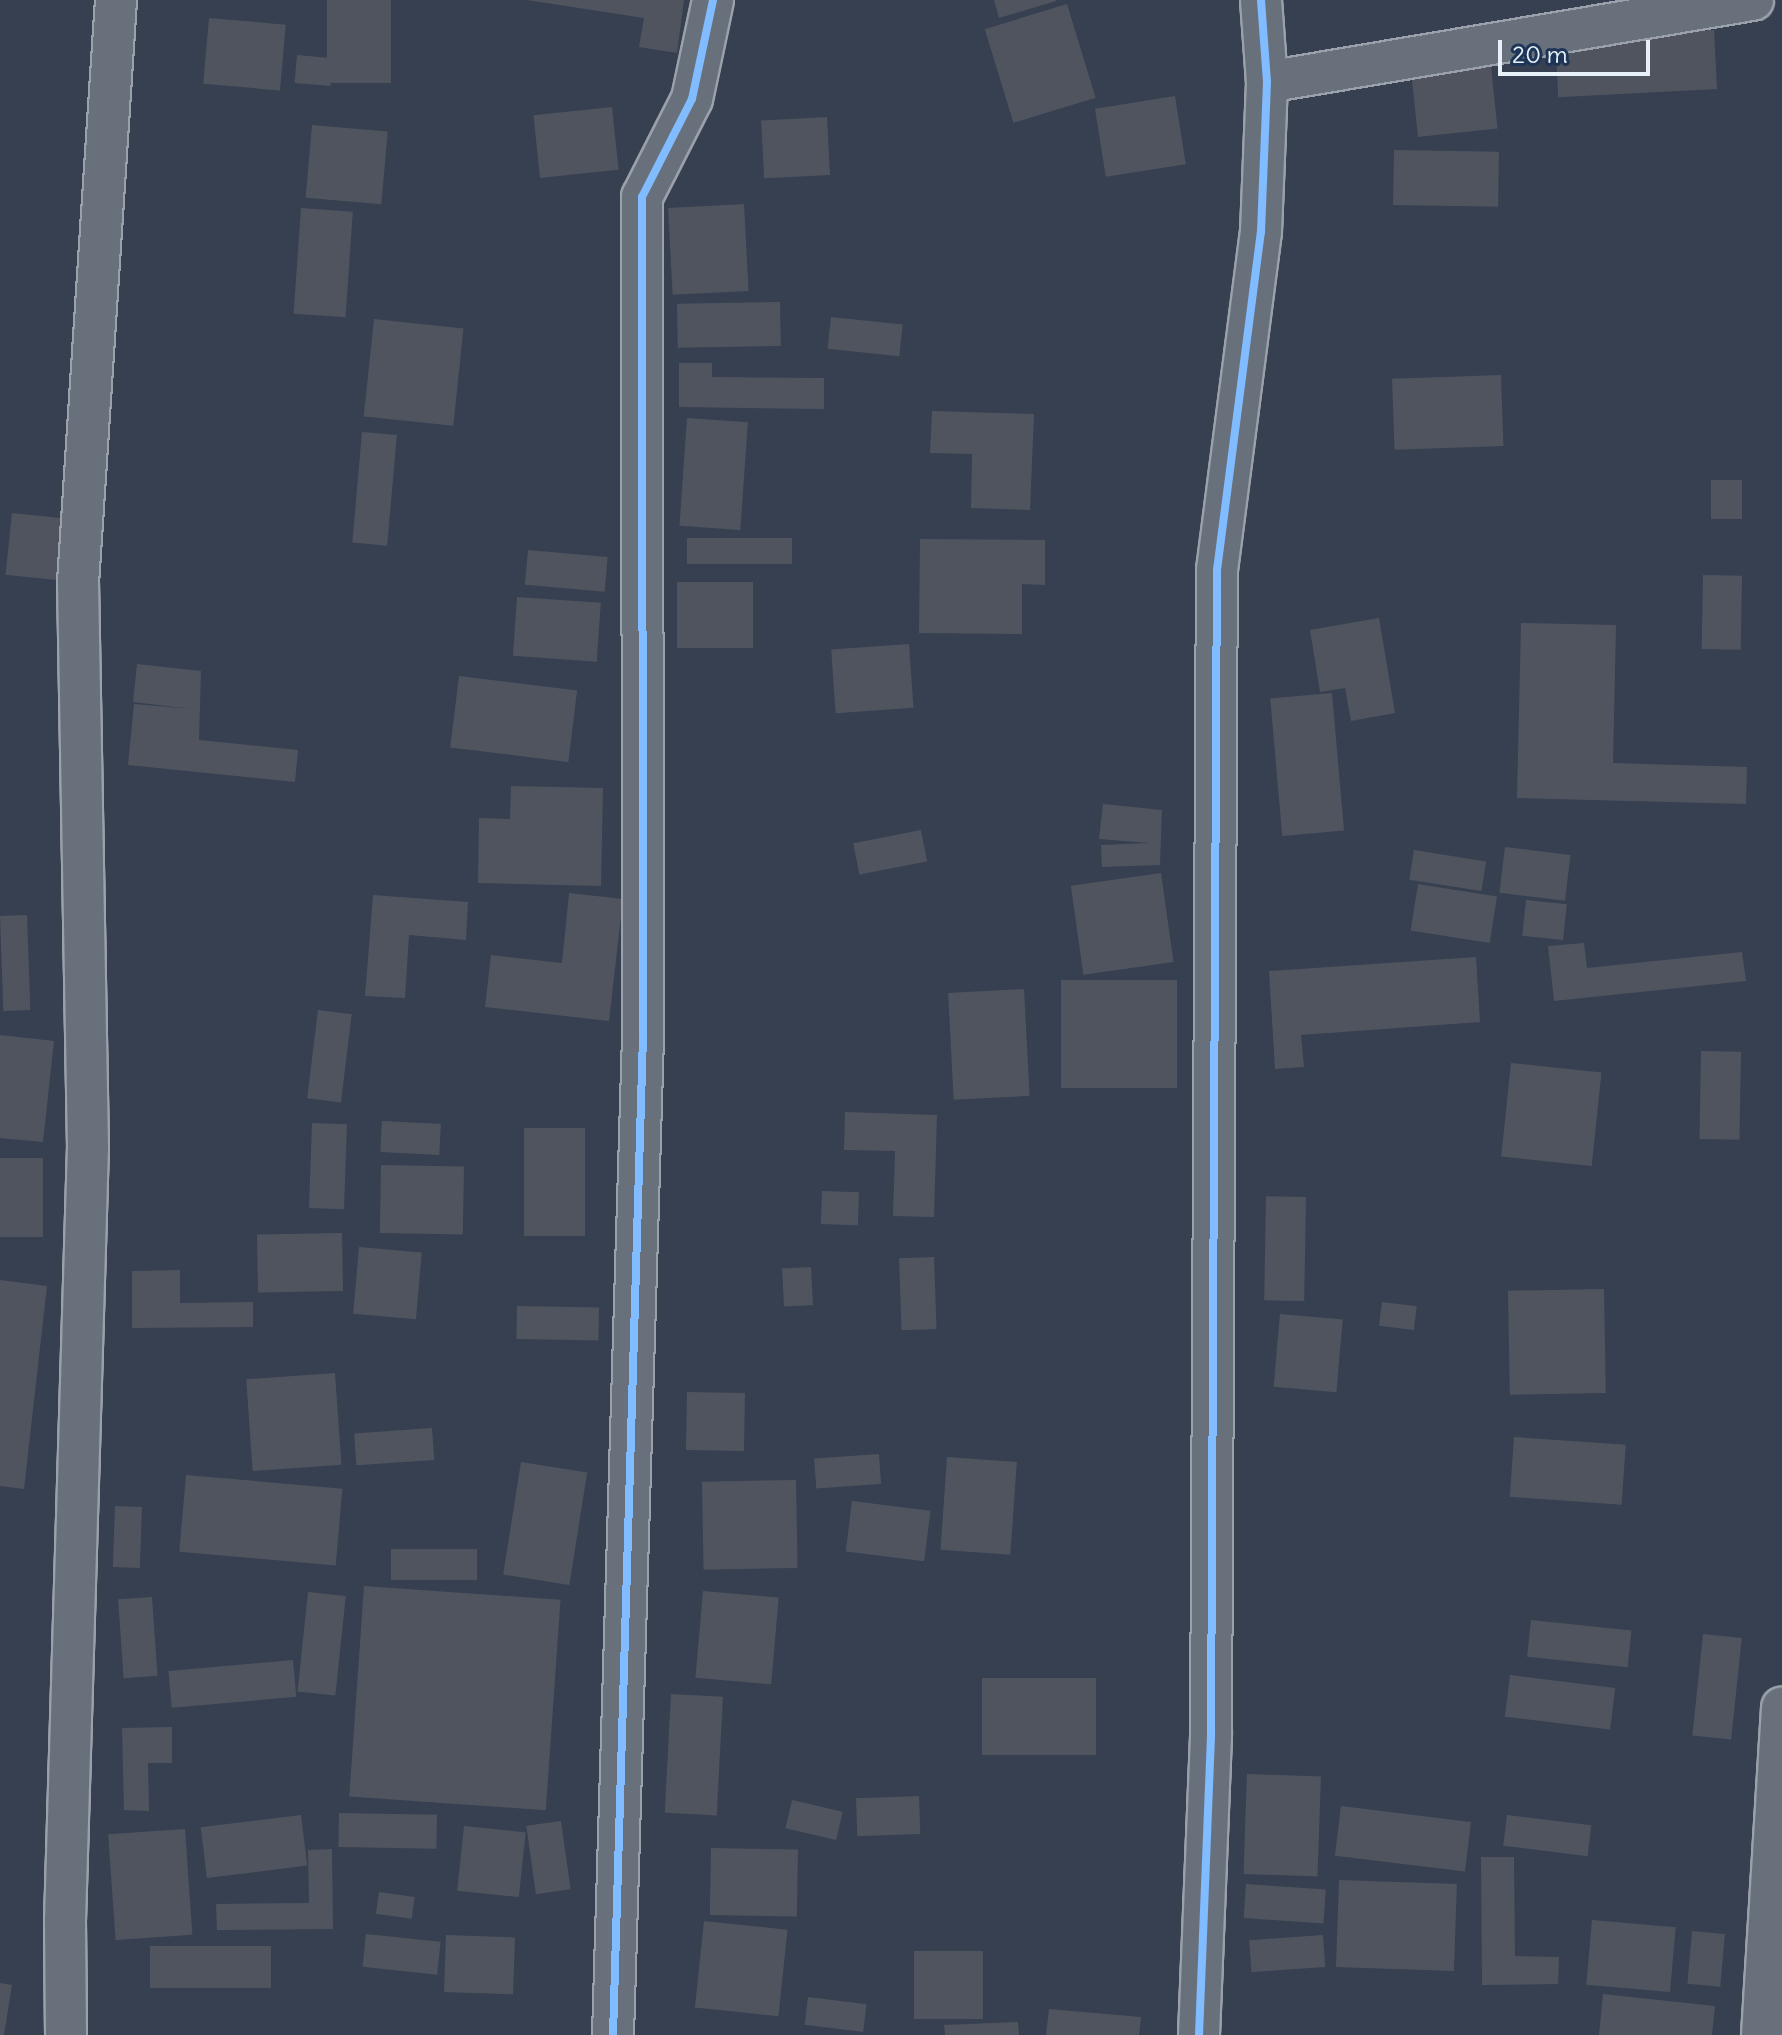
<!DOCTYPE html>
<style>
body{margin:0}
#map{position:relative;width:1782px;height:2035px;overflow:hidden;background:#364051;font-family:Delius,sans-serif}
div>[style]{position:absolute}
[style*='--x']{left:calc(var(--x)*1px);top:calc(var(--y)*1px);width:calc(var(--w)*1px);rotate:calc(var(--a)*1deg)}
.building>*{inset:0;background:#50545f;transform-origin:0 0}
.roads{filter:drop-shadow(2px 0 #9ba1aa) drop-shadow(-2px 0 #9ba1aa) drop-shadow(0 2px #9ba1aa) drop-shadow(0 -2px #9ba1aa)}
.street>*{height:40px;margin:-20px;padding:0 20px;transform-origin:20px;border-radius:20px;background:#68707b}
.cycleway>*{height:8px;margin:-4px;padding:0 4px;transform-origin:4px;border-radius:4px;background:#80bcff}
span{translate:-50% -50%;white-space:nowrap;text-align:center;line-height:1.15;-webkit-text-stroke:6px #1d3557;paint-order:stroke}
.scale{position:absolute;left:1498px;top:40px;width:152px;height:36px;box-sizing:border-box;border:4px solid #e8f1f8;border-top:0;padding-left:10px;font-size:24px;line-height:28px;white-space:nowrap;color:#e8f1f8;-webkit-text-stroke:6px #1d3557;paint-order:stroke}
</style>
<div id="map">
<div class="building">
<div style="left:327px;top:0;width:64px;height:83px"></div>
<div style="clip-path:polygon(527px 0,684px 0,677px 53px,639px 47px,644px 18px)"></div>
<div style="clip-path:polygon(994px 0,1056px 0,1056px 1px,999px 18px)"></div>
<div style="left:1067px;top:4px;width:98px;height:86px;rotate:73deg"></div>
<div style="left:209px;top:18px;width:77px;height:66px;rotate:5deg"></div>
<div style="left:1714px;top:30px;width:59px;height:159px;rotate:87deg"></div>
<div style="left:297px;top:55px;width:36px;height:28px;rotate:5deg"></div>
<div style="left:1490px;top:57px;width:72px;height:80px;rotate:84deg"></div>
<div style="left:1175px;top:96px;width:69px;height:81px;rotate:81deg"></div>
<div style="left:612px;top:107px;width:63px;height:79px;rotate:84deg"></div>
<div style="left:827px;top:117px;width:58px;height:66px;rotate:87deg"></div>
<div style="left:312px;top:125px;width:76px;height:73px;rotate:5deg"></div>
<div style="left:1394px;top:150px;width:105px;height:55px;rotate:1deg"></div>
<div style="left:744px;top:204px;width:87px;height:76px;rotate:87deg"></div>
<div style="left:301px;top:208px;width:52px;height:106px;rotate:4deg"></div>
<div style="left:780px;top:302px;width:44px;height:103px;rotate:89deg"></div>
<div style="left:831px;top:317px;width:72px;height:32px;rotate:6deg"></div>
<div style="left:374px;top:319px;width:90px;height:98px;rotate:6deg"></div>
<div style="clip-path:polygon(679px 363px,712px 363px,712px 377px,824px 378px,824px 409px,679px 407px)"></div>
<div style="left:1501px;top:375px;width:71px;height:109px;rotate:88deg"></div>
<div style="clip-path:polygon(932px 411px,1034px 414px,1030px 510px,971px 508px,972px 454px,930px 453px)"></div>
<div style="left:687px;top:418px;width:61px;height:108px;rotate:4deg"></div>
<div style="left:362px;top:432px;width:35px;height:111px;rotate:5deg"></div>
<div style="left:1742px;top:480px;width:39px;height:31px;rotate:90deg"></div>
<div style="left:12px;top:513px;width:51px;height:62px;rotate:6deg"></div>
<div style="left:792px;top:538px;width:26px;height:105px;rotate:90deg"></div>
<div style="clip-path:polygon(920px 539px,1045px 540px,1045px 585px,1022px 584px,1022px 634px,919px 633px)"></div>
<div style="left:528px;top:550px;width:80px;height:35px;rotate:5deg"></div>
<div style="left:1703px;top:575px;width:39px;height:74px;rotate:1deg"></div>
<div style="left:677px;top:582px;width:76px;height:66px"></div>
<div style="left:517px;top:597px;width:84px;height:59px;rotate:4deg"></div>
<div style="clip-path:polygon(1379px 618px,1395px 713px,1351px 721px,1345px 688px,1320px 692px,1310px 630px)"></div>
<div style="clip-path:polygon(1521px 623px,1616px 625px,1613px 763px,1747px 767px,1746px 804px,1517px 798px)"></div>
<div style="left:909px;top:644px;width:64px;height:78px;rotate:86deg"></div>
<div style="clip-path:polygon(137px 664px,201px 671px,199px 740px,298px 750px,295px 782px,128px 765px,134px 704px,192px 709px,133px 702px)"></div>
<div style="left:459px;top:676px;width:119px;height:72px;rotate:7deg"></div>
<div style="left:1332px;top:693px;width:138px;height:62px;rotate:85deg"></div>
<div style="clip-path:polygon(511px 786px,603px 788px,601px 886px,478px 883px,479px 818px,510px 819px)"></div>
<div style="clip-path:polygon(1103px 804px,1162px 810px,1160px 865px,1102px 867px,1101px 845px,1150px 843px,1099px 839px)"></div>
<div style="left:921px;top:830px;width:32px;height:69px;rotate:79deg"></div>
<div style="left:1505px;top:847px;width:66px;height:46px;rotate:7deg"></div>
<div style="left:1414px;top:850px;width:73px;height:30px;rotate:9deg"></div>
<div style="left:1161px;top:873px;width:90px;height:91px;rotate:82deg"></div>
<div style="left:1418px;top:884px;width:80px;height:47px;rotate:9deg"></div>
<div style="clip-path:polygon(569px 893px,623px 899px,609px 1021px,485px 1007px,491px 955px,562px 963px)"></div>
<div style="clip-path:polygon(373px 895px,468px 902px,466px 940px,409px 935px,405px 998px,365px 996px)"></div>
<div style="left:1526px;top:900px;width:41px;height:36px;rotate:6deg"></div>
<div style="left:27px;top:915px;width:95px;height:27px;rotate:88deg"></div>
<div style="clip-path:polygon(1584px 943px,1587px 968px,1742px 952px,1746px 981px,1554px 1001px,1548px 946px)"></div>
<div style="clip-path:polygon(1476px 957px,1480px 1022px,1301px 1035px,1304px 1067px,1275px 1069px,1269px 971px)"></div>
<div style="left:1061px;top:980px;width:116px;height:108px"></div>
<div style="left:1024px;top:989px;width:107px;height:76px;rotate:87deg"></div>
<div style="left:318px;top:1010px;width:34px;height:89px;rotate:7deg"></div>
<div style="clip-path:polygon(0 1035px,54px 1041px,43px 1142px,0 1138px)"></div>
<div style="left:1701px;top:1051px;width:40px;height:88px;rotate:1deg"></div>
<div style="left:1511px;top:1063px;width:91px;height:94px;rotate:6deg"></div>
<div style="clip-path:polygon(845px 1112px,937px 1115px,934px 1217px,893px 1216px,895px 1151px,844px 1150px)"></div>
<div style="left:382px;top:1121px;width:59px;height:31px;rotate:3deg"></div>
<div style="left:312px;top:1123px;width:35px;height:85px;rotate:2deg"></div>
<div style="left:524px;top:1128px;width:61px;height:108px"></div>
<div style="left:43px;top:1158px;width:79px;height:43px;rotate:90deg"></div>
<div style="left:381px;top:1165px;width:83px;height:68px;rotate:1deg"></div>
<div style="left:822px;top:1191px;width:37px;height:33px;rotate:2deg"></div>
<div style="left:1306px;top:1197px;width:104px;height:40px;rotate:91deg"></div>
<div style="left:342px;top:1233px;width:58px;height:85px;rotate:89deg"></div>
<div style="left:359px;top:1247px;width:63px;height:67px;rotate:5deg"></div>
<div style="left:934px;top:1257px;width:72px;height:35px;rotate:88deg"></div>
<div style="left:811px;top:1267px;width:38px;height:29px;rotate:87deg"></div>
<div style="clip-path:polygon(180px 1270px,180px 1303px,253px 1302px,253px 1327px,132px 1328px,132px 1271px)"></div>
<div style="clip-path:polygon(0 1280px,47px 1286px,24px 1489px,0 1486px)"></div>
<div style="left:1604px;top:1289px;width:104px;height:96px;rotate:89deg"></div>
<div style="left:1382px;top:1302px;width:35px;height:24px;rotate:7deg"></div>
<div style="left:517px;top:1306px;width:82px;height:33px;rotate:1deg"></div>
<div style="left:1280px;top:1314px;width:63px;height:73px;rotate:5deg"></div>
<div style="left:335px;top:1373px;width:92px;height:89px;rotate:86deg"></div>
<div style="left:687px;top:1392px;width:58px;height:58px;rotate:1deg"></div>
<div style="left:432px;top:1428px;width:32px;height:78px;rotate:86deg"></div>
<div style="left:1514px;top:1437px;width:112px;height:60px;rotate:4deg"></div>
<div style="left:879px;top:1454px;width:30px;height:65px;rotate:86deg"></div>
<div style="left:947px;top:1457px;width:70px;height:93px;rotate:4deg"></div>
<div style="left:521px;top:1462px;width:67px;height:114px;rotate:9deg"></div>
<div style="left:186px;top:1475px;width:157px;height:77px;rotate:5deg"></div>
<div style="left:796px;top:1480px;width:88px;height:94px;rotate:89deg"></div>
<div style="left:852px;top:1501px;width:79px;height:51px;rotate:7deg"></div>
<div style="left:115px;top:1506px;width:27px;height:61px;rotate:2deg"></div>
<div style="left:477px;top:1549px;width:31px;height:86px;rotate:90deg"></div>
<div style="left:364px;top:1586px;width:197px;height:211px;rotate:4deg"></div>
<div style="left:703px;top:1591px;width:76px;height:87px;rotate:5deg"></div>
<div style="left:308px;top:1592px;width:38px;height:100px;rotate:6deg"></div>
<div style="left:152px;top:1597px;width:79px;height:34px;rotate:86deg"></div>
<div style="left:1531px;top:1620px;width:101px;height:37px;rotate:6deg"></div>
<div style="left:1703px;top:1634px;width:39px;height:102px;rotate:6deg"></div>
<div style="left:293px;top:1660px;width:37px;height:125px;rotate:85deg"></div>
<div style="left:1510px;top:1675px;width:106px;height:42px;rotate:7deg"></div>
<div style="left:982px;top:1678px;width:114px;height:77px"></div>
<div style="left:671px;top:1694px;width:52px;height:119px;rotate:3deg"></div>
<div style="clip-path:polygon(172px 1727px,172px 1763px,148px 1763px,149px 1811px,124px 1810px,122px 1728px)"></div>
<div style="left:1247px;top:1774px;width:74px;height:100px;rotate:2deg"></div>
<div style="left:919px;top:1796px;width:38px;height:63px;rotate:88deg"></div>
<div style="left:792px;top:1800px;width:52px;height:29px;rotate:13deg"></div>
<div style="left:1341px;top:1806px;width:131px;height:50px;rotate:7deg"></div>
<div style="left:339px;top:1813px;width:98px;height:34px;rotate:1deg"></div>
<div style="left:301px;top:1815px;width:51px;height:101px;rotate:83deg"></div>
<div style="left:1507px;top:1815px;width:85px;height:31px;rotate:7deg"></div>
<div style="left:561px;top:1821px;width:69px;height:35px;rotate:82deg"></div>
<div style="left:464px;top:1826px;width:62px;height:65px;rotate:6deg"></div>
<div style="left:185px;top:1829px;width:106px;height:77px;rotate:86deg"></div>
<div style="left:711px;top:1848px;width:87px;height:67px;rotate:1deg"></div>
<div style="clip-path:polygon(332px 1849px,333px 1929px,217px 1930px,216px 1904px,309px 1903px,308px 1850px)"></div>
<div style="clip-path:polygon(1481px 1857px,1514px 1857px,1515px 1956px,1559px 1957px,1558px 1984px,1482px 1985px)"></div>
<div style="left:1339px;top:1880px;width:118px;height:87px;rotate:2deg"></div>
<div style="left:1246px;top:1884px;width:80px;height:34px;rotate:4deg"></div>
<div style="left:379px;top:1892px;width:36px;height:22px;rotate:8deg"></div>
<div style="left:1592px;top:1920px;width:84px;height:65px;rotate:5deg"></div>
<div style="left:704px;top:1921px;width:84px;height:87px;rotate:6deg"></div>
<div style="left:1692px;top:1931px;width:33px;height:53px;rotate:5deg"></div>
<div style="left:366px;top:1934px;width:75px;height:33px;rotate:6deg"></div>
<div style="left:446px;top:1935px;width:69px;height:57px;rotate:2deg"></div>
<div style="left:1323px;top:1935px;width:32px;height:74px;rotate:86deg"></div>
<div style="left:150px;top:1946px;width:121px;height:42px"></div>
<div style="left:983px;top:1951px;width:68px;height:69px;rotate:90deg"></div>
<div style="clip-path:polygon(0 1983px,12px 1985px,4px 2035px,0 2035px)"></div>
<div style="clip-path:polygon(1603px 1994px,1715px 2006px,1712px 2035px,1599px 2035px)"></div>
<div style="left:808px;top:1997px;width:59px;height:28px;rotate:7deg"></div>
<div style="clip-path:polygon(1049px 2009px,1141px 2017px,1139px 2035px,1046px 2035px)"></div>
<div style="clip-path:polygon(1018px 2022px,1019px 2035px,945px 2035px,944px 2025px)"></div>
</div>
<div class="roads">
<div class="street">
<div style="--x:1267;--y:82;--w:493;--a:-9.6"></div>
<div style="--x:66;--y:2035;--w:114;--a:-90.5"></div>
<div style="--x:65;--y:1921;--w:773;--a:-88.3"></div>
<div style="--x:88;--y:1148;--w:565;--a:-91.01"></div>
<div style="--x:78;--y:583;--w:584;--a:-86.27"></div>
<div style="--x:613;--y:2035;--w:1000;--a:-88.28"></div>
<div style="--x:643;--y:1035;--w:838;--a:-90.07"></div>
<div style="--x:642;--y:197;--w:110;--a:-63"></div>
<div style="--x:692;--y:99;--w:101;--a:-78"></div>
<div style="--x:1199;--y:2035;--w:299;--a:-87.7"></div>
<div style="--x:1211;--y:1736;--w:1166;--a:-89.71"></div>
<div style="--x:1217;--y:570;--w:341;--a:-82.6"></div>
<div style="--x:1261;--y:232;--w:150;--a:-87.7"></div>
<div style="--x:1267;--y:82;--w:82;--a:-94.2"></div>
<div style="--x:1762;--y:2035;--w:328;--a:-86.5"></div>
</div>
</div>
<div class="cycleway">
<div style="--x:613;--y:2035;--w:1000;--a:-88.28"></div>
<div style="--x:643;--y:1035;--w:838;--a:-90.07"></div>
<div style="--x:642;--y:197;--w:110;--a:-63"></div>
<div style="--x:692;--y:99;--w:101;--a:-78"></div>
<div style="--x:1199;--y:2035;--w:299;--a:-87.7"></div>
<div style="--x:1211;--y:1736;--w:1166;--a:-89.71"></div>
<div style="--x:1217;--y:570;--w:341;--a:-82.6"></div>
<div style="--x:1261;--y:232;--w:150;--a:-87.7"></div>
<div style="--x:1267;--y:82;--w:82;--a:-94.2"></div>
</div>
<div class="scale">20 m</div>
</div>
